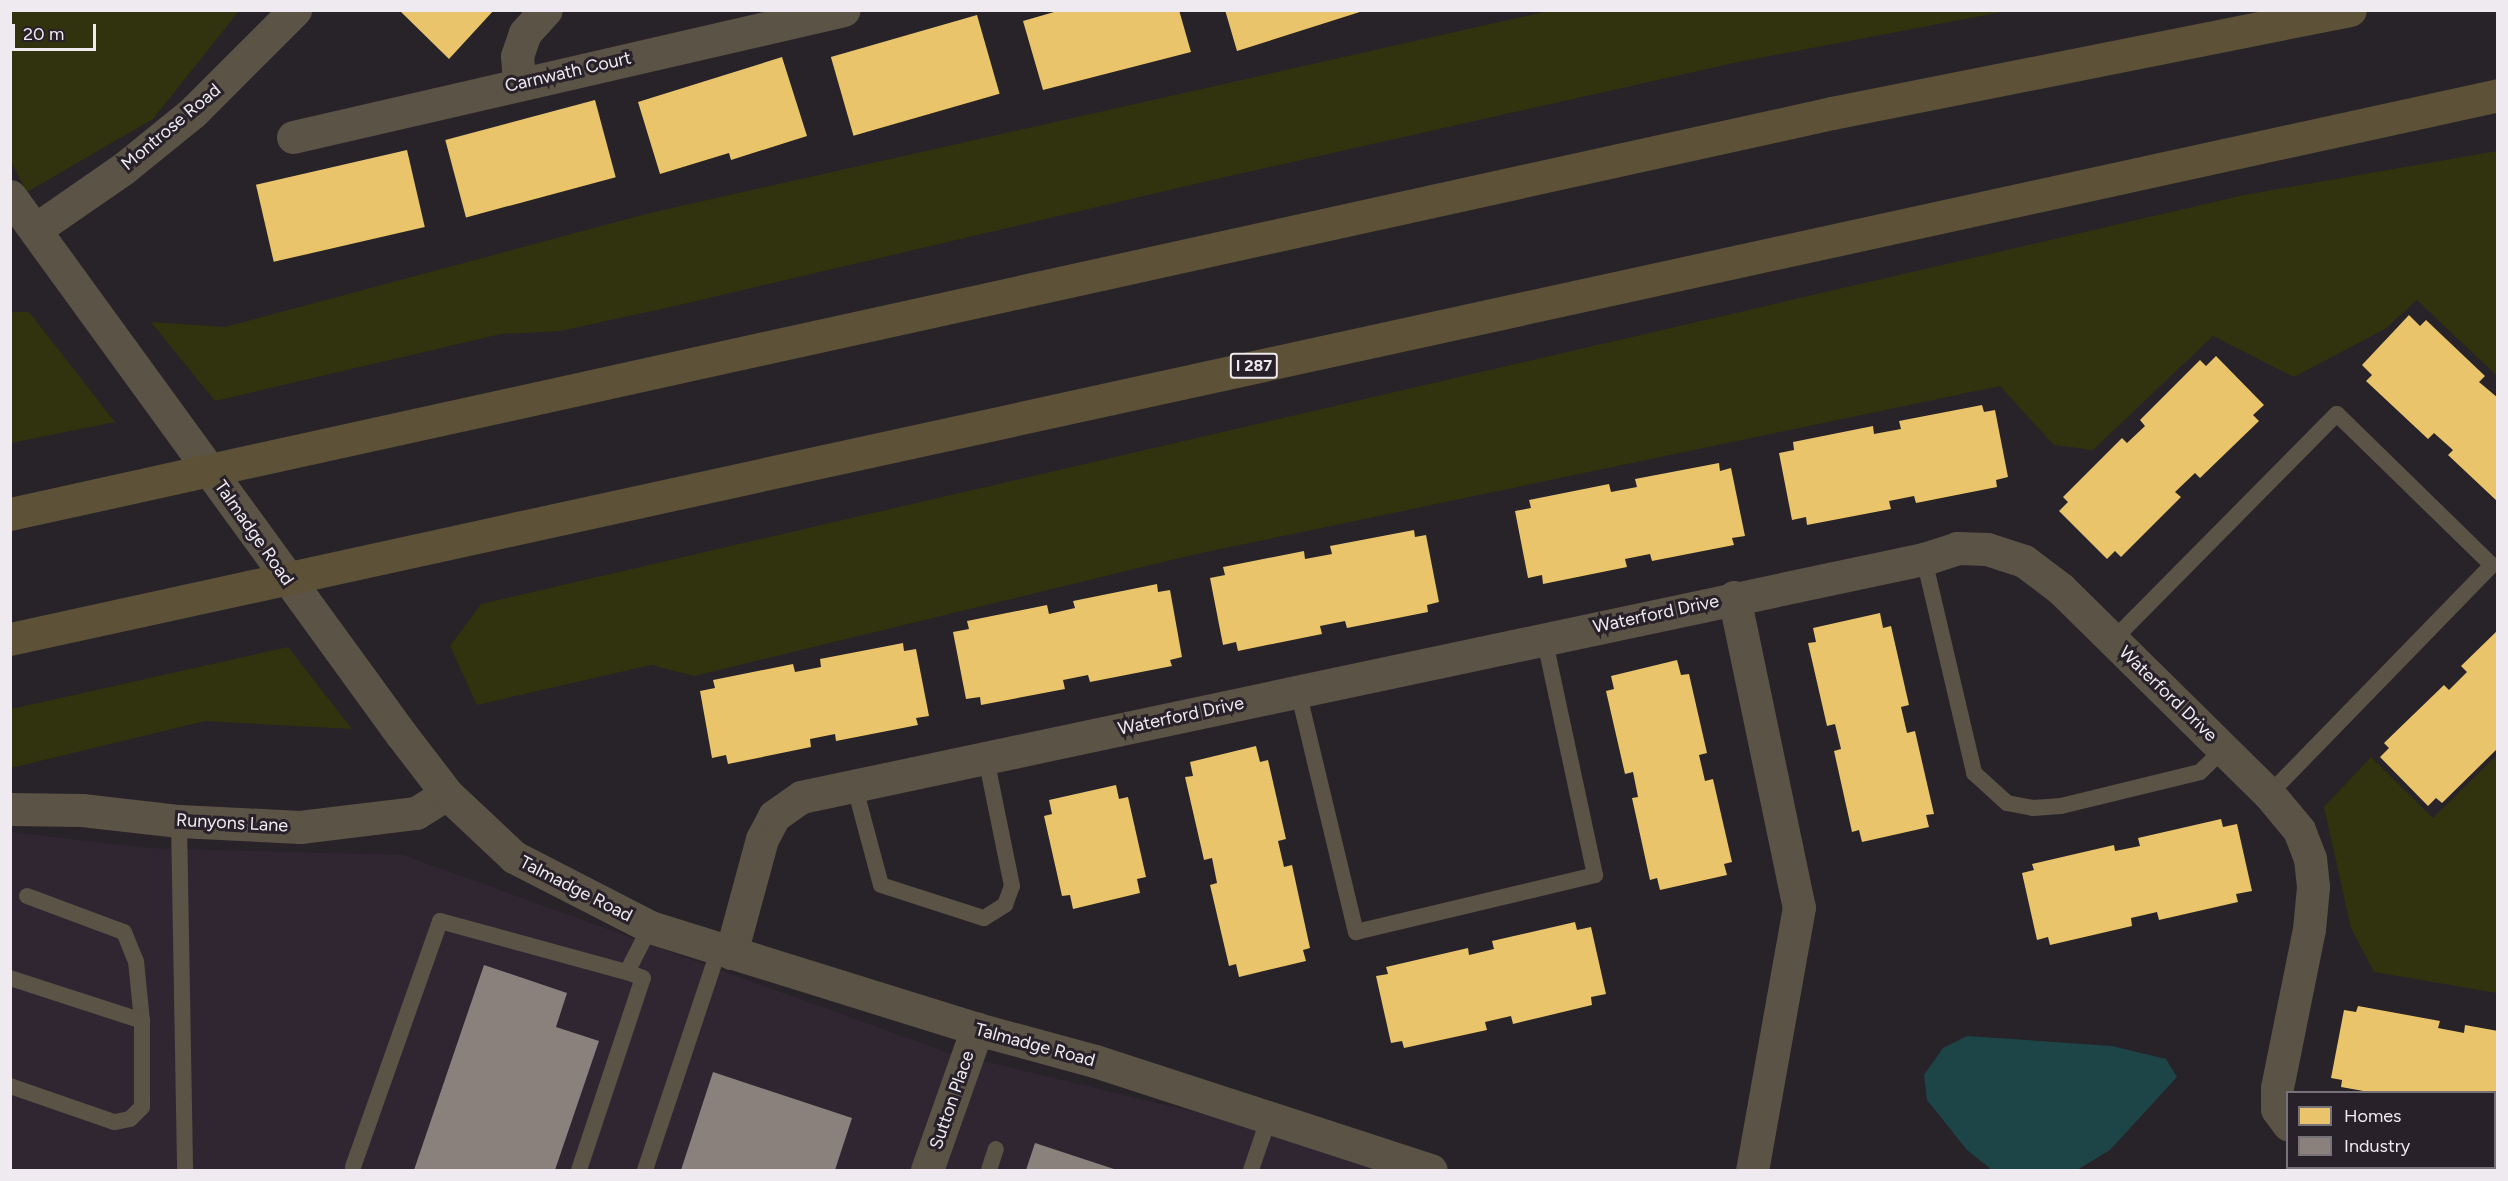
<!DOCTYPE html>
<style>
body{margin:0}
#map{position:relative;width:2508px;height:1181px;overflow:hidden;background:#272328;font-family:Figtree,sans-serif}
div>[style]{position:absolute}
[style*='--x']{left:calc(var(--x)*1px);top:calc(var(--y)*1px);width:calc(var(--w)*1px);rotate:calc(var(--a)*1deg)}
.built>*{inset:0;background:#2f2632}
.green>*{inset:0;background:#30330d}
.water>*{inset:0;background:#1d4447}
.homes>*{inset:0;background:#e9c46a;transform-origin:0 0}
.industry>*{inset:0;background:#8a817c}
.service>*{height:16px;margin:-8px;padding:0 8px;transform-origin:8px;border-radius:8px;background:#5b5346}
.minor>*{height:33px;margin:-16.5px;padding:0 16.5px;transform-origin:16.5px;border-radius:16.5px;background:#5b5346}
.tertiary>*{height:33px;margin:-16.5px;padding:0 16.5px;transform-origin:16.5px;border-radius:16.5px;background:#5b5346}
.motorway>*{height:33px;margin:-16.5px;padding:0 16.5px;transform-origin:16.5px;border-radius:16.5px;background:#5d5237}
span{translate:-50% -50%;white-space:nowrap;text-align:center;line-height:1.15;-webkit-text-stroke:6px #28212a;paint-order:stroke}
.shield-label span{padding:2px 4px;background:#28212a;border:2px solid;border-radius:4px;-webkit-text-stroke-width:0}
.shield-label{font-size:16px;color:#eeeaf0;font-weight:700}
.street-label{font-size:18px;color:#eeeaf0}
.frame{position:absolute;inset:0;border:12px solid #eeeaf0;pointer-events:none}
.legend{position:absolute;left:2286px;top:1091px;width:210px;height:78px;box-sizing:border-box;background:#28212a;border:2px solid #777179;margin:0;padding:8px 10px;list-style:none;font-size:18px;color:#eeeaf0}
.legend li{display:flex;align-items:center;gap:12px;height:30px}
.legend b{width:30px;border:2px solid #777179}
.scale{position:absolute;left:12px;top:24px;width:84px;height:27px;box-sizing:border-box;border:3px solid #eeeaf0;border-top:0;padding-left:8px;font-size:18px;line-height:21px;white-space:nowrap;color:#eeeaf0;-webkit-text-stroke:4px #28212a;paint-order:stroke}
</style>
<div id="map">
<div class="built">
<div style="clip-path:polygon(11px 832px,147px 848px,403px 855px,946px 1052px,1435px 1170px,11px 1170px)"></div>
</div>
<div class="green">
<div style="clip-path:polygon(1553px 10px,2007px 11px,1738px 62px,1212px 180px,675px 306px,560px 331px,501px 334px,215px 401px,151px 322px,225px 327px,650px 213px)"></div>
<div style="clip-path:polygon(10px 11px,239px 11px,153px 119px,27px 192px,11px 162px)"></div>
<div style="clip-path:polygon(2497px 151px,2497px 376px,2417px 300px,2385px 329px,2294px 377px,2213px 336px,2093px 450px,2054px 445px,2000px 386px,1192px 555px,694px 676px,651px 665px,477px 705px,450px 646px,481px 604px,2244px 195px)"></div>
<div style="clip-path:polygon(11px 312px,29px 312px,115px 422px,11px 443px)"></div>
<div style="clip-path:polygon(288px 647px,352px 729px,205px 721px,11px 768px,11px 709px)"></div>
<div style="clip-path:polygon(2497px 755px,2497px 993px,2374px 972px,2351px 928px,2324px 807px,2371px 757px,2433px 818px)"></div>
</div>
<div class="water">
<div style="clip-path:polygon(1967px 1036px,2112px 1046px,2166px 1059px,2177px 1077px,2110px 1150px,2077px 1170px,1992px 1170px,1967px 1150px,1927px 1100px,1924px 1075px,1943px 1048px)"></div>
</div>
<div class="homes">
<div style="clip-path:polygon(399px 10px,494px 10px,449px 59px)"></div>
<div style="clip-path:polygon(1061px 10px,1179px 10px,1191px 52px,1043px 90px,1023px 21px)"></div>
<div style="clip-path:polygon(1225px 10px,1363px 10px,1363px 11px,1237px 51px)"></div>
<div style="left:977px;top:15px;width:82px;height:152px;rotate:74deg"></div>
<div style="clip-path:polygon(782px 57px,807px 136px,731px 160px,729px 153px,660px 174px,638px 102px)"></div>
<div style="left:595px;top:100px;width:80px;height:155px;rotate:75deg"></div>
<div style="left:407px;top:150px;width:79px;height:155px;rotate:77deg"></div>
<div style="clip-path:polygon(2409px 315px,2420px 326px,2426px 320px,2485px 376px,2479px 382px,2498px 398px,2498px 502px,2448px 455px,2453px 450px,2434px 433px,2428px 439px,2366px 381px,2372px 375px,2362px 365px)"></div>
<div style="clip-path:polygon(2216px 356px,2264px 405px,2253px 415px,2259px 421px,2200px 478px,2195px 473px,2175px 492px,2181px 497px,2121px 557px,2115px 551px,2107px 559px,2059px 511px,2068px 502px,2063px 497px,2122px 438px,2127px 443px,2145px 426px,2140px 420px,2200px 360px,2206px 366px)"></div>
<div style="clip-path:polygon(1982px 405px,1984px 412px,1995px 410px,2008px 477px,1996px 480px,1997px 487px,1916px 503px,1914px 496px,1889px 501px,1891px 509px,1807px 525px,1806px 517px,1792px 520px,1779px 453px,1794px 450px,1793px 442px,1873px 426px,1874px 434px,1901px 429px,1899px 421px)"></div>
<div style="clip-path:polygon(1719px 463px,1720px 471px,1731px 468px,1745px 536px,1732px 538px,1734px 545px,1652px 561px,1650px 554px,1625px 559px,1627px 567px,1543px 584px,1542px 575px,1528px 578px,1515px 511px,1531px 508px,1529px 500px,1609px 484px,1611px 492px,1637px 487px,1635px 479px)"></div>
<div style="clip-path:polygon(1414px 530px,1415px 537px,1426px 535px,1439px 602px,1427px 605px,1428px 612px,1347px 628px,1345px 621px,1320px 626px,1322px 634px,1238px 651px,1236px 642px,1223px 645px,1210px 578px,1225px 575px,1223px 567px,1304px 551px,1305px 559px,1332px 554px,1330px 546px)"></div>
<div style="clip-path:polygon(1157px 584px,1158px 592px,1170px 590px,1182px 657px,1170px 660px,1172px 666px,1090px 682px,1088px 675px,1063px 680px,1065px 689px,981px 705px,980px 697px,966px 699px,953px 632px,969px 629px,967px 621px,1047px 605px,1049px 614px,1075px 608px,1073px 601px)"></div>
<div style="clip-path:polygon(1880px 613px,1883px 628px,1891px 626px,1909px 705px,1901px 707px,1907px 733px,1915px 731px,1934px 814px,1926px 815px,1929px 827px,1862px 842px,1859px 830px,1852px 832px,1834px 751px,1841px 749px,1835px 724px,1827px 726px,1808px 643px,1816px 642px,1813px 628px)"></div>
<div style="clip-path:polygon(2498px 630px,2498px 748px,2442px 803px,2436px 798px,2428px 806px,2380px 757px,2389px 748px,2384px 743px,2444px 685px,2449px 690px,2467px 672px,2461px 666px)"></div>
<div style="clip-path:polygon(903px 643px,904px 651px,916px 649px,929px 716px,916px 718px,918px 725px,836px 741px,835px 734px,810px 739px,811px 747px,728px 764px,726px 755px,712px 758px,700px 691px,715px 688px,713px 680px,793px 664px,795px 672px,821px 667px,820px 659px)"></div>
<div style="clip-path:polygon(1677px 660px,1681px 675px,1689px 674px,1707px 753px,1699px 755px,1705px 781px,1713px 779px,1732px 862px,1724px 864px,1727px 875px,1660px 890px,1657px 878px,1650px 880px,1632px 798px,1638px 797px,1633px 772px,1625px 774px,1606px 691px,1614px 689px,1611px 676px)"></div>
<div style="clip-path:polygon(1256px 746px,1260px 762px,1268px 760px,1286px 839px,1278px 841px,1284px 867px,1292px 865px,1310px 948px,1303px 950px,1306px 961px,1239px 977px,1236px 964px,1229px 966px,1210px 885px,1217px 883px,1212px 858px,1204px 860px,1185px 777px,1193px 776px,1190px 762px)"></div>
<div style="clip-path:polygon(1116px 785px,1119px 799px,1128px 797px,1146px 877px,1137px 879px,1140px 893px,1073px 909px,1070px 895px,1062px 896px,1044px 816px,1052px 814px,1049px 800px)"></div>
<div style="clip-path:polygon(2221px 819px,2223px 827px,2237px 824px,2252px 891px,2236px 894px,2238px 902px,2159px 920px,2157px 912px,2131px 918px,2132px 926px,2050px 945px,2048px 937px,2037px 940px,2022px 873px,2034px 870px,2032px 864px,2114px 845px,2115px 851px,2140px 846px,2138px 838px)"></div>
<div style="clip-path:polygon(1575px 922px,1577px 930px,1591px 927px,1606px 994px,1591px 997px,1592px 1005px,1513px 1024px,1511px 1016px,1485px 1022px,1487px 1030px,1404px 1048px,1402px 1041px,1391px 1043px,1376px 976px,1388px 974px,1386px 967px,1468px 948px,1469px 955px,1494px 949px,1492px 941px)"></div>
<div style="clip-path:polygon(2358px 1006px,2440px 1021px,2438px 1028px,2464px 1033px,2465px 1025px,2498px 1031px,2498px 1118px,2494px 1092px,2369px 1092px,2341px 1087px,2342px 1080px,2331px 1078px,2344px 1010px,2356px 1012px)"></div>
</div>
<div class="industry">
<div style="clip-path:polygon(484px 965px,567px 993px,556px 1027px,599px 1041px,555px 1170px,414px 1170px)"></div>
<div style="clip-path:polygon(713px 1072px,852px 1118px,835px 1170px,681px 1170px)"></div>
<div style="clip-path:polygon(1035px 1143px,1117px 1170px,1026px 1170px)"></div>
</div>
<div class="service">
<div style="--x:1924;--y:559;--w:220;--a:76.8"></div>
<div style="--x:1974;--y:773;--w:45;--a:42.3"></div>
<div style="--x:2007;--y:803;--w:26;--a:11"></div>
<div style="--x:2033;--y:808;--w:28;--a:-4"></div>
<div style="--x:2061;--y:806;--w:143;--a:-13.7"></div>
<div style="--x:2200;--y:772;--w:33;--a:-44"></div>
<div style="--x:2113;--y:640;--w:318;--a:-45.3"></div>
<div style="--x:2337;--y:414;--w:216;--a:44.3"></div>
<div style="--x:2492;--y:565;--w:320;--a:134.2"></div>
<div style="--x:1298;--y:691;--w:248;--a:76.5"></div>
<div style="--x:1356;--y:932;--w:246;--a:-13.4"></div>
<div style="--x:1595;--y:875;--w:242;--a:-102.1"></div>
<div style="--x:855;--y:788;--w:100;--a:75"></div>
<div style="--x:881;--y:885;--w:108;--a:17.8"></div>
<div style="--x:984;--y:918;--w:25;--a:-32"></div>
<div style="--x:1005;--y:905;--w:20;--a:-70"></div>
<div style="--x:1012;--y:886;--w:131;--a:-101.5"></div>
<div style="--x:179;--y:821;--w:349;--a:89"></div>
<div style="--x:27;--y:896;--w:103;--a:20.4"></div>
<div style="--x:124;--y:932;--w:31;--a:68"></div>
<div style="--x:136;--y:961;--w:60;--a:84.3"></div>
<div style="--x:10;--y:978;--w:139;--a:18"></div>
<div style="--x:142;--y:1021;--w:86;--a:90"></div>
<div style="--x:142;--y:1107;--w:17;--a:135"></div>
<div style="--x:130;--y:1119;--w:16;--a:169"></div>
<div style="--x:114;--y:1122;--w:110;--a:-160.9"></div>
<div style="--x:353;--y:1167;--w:261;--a:-70.5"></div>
<div style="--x:440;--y:921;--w:194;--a:15.3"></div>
<div style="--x:627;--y:972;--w:51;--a:-62.9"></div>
<div style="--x:579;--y:1170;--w:202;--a:-71.6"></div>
<div style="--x:643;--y:978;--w:17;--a:-159"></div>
<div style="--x:645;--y:1170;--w:233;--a:-71.5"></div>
<div style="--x:989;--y:1170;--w:22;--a:-72"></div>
<div style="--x:1251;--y:1170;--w:56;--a:-71.2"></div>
</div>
<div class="minor">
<div style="--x:519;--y:83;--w:27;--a:-94"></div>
<div style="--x:517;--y:56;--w:24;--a:-71"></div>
<div style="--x:525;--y:33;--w:31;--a:-48"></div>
<div style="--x:293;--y:137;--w:565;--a:-12.98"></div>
<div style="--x:36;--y:229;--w:107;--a:-34.7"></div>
<div style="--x:124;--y:168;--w:87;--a:-39"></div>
<div style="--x:192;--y:113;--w:146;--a:-45"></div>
<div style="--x:1734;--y:597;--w:317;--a:78.2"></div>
<div style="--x:1799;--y:907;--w:267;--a:100.1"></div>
<div style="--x:10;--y:809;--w:72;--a:0.8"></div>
<div style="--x:82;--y:810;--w:98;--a:6.5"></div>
<div style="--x:179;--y:821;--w:121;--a:2.8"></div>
<div style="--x:300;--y:827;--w:117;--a:-6.9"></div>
<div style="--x:416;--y:813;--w:36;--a:-32"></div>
<div style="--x:731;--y:953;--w:118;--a:-74.8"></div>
<div style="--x:762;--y:839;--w:26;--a:-62"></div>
<div style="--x:774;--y:816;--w:33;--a:-35"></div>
<div style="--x:801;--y:797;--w:1148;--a:-11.97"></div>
<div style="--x:1924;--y:559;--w:35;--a:-18"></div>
<div style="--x:1957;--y:548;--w:30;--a:2"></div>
<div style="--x:1987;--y:549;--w:39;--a:18"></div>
<div style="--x:2024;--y:561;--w:46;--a:37.1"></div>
<div style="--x:2061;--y:589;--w:292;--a:44.6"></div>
<div style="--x:2269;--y:794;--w:47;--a:50.2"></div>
<div style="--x:2299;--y:830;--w:30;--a:69"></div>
<div style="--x:2310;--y:858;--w:29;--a:84"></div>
<div style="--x:2313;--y:887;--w:42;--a:95.4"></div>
<div style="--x:2309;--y:929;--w:162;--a:101.4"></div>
<div style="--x:2277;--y:1088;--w:21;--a:90"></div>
<div style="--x:2277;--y:1109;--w:19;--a:54"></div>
<div style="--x:2486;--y:1168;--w:12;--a:5"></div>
<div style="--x:927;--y:1170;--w:150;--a:-70.5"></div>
</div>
<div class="tertiary">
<div style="--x:10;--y:196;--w:665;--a:53.99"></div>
<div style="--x:401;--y:734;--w:76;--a:52.5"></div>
<div style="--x:447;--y:794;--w:92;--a:43.2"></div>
<div style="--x:514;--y:857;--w:153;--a:27.2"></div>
<div style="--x:650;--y:927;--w:343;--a:17.3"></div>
<div style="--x:977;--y:1029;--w:122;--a:15.2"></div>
<div style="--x:1095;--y:1061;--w:353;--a:18"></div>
</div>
<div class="motorway">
<div style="--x:10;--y:514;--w:1866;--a:-12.41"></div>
<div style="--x:1832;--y:113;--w:528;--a:-11.25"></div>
<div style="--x:10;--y:639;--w:2547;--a:-12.33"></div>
</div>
<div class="shield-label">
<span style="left:1254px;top:366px">I 287</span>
</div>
<div class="street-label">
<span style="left:568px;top:72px;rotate:-13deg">Carnwath Court</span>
<span style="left:171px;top:127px;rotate:-40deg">Montrose Road</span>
<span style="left:254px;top:533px;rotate:55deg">Talmadge Road</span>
<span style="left:1656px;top:614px;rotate:-12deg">Waterford Drive</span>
<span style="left:2168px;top:694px;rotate:44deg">Waterford Drive</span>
<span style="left:1181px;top:716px;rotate:-12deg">Waterford Drive</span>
<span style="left:232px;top:823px;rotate:3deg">Runyons Lane</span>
<span style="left:576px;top:889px;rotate:27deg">Talmadge Road</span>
<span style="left:1035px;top:1045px;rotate:15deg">Talmadge Road</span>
<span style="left:952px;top:1100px;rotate:-71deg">Sutton Place</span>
</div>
<div class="frame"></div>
<ul class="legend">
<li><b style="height:16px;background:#e9c46a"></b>Homes</li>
<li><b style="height:16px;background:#8a817c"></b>Industry</li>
</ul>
<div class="scale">20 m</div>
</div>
